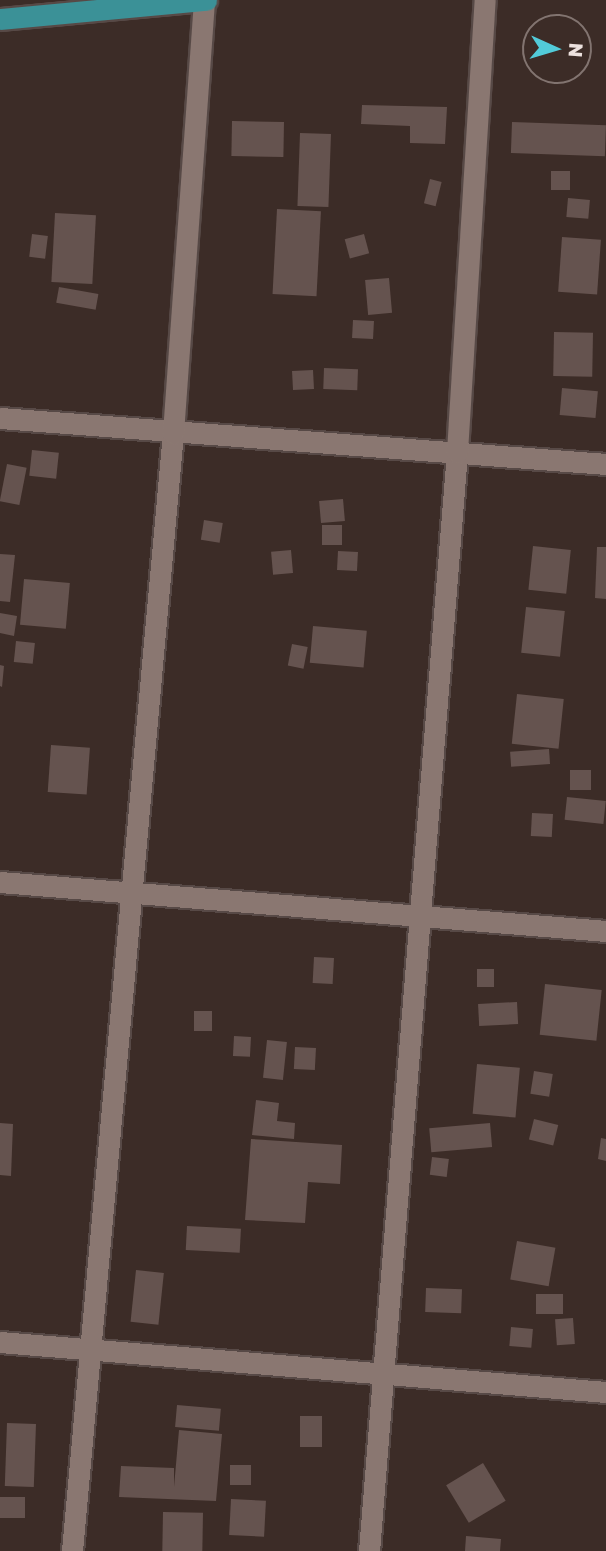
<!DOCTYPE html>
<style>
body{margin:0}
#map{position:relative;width:606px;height:1551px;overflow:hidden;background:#3c2c27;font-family:"Golos Text",sans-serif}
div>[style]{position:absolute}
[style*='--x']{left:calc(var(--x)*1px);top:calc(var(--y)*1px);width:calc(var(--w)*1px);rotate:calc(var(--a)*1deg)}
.building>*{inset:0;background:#65534f;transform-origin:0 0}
.roads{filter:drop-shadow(2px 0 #574946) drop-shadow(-2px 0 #574946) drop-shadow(0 2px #574946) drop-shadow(0 -2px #574946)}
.minor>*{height:21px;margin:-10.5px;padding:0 10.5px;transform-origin:10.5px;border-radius:10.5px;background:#8a7771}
.major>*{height:21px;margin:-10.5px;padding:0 10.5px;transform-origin:10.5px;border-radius:10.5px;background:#3b9197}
span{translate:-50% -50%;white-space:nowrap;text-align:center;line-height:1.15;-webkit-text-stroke:5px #3c2c27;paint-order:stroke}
.north{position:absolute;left:522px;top:14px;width:70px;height:70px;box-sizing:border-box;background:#3c2c27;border:2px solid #827470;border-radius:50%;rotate:94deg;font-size:19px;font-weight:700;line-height:28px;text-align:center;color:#ece1de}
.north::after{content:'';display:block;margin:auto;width:24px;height:32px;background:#52cbd9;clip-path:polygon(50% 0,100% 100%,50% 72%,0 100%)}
</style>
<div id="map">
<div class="building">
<div style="clip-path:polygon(362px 105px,447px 107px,445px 144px,410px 143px,410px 126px,361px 124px)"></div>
<div style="left:232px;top:121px;width:52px;height:35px;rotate:1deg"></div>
<div style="left:512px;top:122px;width:94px;height:31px;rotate:2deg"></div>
<div style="left:300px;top:133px;width:31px;height:73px;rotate:2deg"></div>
<div style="left:551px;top:171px;width:19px;height:19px"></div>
<div style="left:430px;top:179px;width:12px;height:25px;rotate:14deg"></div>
<div style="left:568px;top:198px;width:22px;height:19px;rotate:5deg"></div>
<div style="left:277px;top:209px;width:44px;height:85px;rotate:3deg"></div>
<div style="left:55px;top:213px;width:41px;height:69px;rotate:3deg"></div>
<div style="left:32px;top:234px;width:16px;height:23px;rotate:7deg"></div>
<div style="left:364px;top:234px;width:20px;height:20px;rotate:75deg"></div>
<div style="left:562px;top:237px;width:39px;height:55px;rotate:4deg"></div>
<div style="left:389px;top:278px;width:35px;height:24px;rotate:85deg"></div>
<div style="left:59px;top:287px;width:40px;height:16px;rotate:10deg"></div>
<div style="left:353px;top:320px;width:21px;height:18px;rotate:3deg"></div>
<div style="left:554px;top:332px;width:39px;height:44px;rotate:1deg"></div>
<div style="left:324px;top:368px;width:34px;height:21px;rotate:2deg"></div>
<div style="left:313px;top:370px;width:19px;height:21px;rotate:87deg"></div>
<div style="left:562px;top:388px;width:36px;height:27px;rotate:5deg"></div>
<div style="left:32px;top:450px;width:27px;height:26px;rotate:6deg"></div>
<div style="left:7px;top:464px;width:20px;height:38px;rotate:11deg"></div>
<div style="left:343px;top:499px;width:22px;height:24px;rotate:85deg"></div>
<div style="left:204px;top:520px;width:19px;height:20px;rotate:9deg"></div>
<div style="left:322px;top:525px;width:20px;height:20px"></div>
<div style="left:533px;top:546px;width:38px;height:44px;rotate:6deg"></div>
<div style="clip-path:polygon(597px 547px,606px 547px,606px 599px,595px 598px)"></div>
<div style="left:291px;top:550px;width:23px;height:20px;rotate:85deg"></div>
<div style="left:338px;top:551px;width:20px;height:19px;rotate:3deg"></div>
<div style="clip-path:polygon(0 554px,15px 555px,10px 602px,0 601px)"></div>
<div style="left:24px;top:579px;width:46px;height:46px;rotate:5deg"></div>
<div style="left:526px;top:607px;width:39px;height:46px;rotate:6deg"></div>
<div style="clip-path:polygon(0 613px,17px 616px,14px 636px,0 633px)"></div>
<div style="left:313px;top:626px;width:54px;height:37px;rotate:5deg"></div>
<div style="left:16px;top:641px;width:19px;height:21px;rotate:6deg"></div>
<div style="left:292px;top:644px;width:16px;height:22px;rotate:11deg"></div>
<div style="clip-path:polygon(0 665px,4px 666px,2px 687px,0 686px)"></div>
<div style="left:517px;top:694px;width:47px;height:50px;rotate:6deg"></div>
<div style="left:51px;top:745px;width:39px;height:47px;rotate:4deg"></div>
<div style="left:549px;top:749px;width:15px;height:39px;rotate:86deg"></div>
<div style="left:570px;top:770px;width:21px;height:20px"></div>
<div style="left:567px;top:797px;width:39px;height:23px;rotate:6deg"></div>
<div style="left:532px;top:813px;width:21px;height:23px;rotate:3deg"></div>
<div style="left:314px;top:957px;width:20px;height:26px;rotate:3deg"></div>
<div style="left:477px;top:969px;width:17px;height:18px"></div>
<div style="left:545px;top:984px;width:57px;height:51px;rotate:6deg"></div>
<div style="left:517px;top:1002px;width:22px;height:39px;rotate:87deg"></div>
<div style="left:194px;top:1011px;width:18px;height:20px"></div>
<div style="left:234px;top:1036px;width:17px;height:20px;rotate:3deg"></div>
<div style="left:267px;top:1040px;width:20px;height:38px;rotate:6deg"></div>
<div style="left:295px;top:1047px;width:21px;height:22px;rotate:3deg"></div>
<div style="left:477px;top:1064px;width:43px;height:50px;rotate:5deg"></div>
<div style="left:534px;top:1071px;width:19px;height:23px;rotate:9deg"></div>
<div style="clip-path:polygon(256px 1100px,279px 1103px,277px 1121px,295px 1123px,294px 1139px,252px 1135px)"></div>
<div style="left:534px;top:1119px;width:25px;height:21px;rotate:14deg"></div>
<div style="clip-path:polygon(0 1123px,13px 1124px,11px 1176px,0 1175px)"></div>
<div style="left:490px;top:1123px;width:24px;height:61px;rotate:85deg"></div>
<div style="clip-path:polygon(601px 1138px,606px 1139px,606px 1161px,598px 1159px)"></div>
<div style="clip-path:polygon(251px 1139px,342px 1145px,340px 1184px,308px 1182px,305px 1223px,245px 1220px)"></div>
<div style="left:432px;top:1157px;width:17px;height:18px;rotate:7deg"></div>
<div style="left:187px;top:1226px;width:54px;height:24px;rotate:3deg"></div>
<div style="left:517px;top:1241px;width:39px;height:39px;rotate:10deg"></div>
<div style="left:136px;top:1270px;width:28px;height:52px;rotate:6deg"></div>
<div style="left:426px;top:1288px;width:36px;height:24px;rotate:2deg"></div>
<div style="left:536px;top:1294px;width:27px;height:20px"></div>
<div style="left:573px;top:1318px;width:26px;height:18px;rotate:86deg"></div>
<div style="left:511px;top:1327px;width:22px;height:19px;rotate:5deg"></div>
<div style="left:177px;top:1405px;width:44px;height:22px;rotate:5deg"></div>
<div style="left:300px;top:1416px;width:22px;height:31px"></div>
<div style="left:7px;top:1423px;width:29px;height:63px;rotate:2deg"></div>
<div style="clip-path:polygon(179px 1430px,222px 1434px,216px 1501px,119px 1497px,121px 1466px,174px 1468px,174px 1487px)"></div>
<div style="left:483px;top:1463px;width:44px;height:43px;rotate:59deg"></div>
<div style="left:251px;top:1465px;width:20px;height:21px;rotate:90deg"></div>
<div style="left:0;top:1497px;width:25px;height:21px"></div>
<div style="left:231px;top:1499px;width:35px;height:36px;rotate:3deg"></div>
<div style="left:163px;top:1512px;width:40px;height:39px;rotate:1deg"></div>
<div style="clip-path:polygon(466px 1536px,501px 1539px,500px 1551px,465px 1551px)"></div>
</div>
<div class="roads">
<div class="minor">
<div style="--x:0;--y:418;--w:608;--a:4.34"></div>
<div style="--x:0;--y:882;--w:608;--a:4.62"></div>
<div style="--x:0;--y:1342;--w:608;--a:4.72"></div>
<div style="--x:72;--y:1551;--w:1123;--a:-84.84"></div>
<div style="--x:173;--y:433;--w:434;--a:-85.9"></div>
<div style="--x:369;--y:1551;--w:1103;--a:-85.42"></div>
<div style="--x:457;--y:452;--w:453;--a:-86.5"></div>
</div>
<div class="major">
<div style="--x:0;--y:19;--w:207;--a:-5.3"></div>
</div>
</div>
<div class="north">N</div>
</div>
